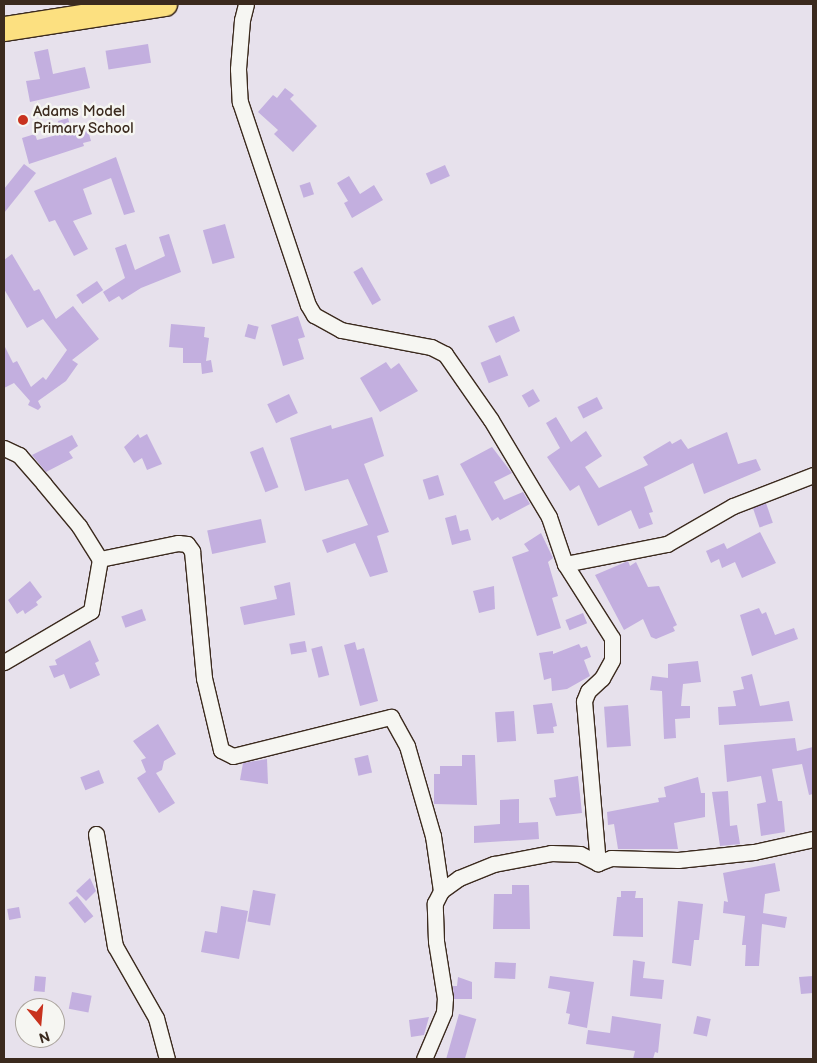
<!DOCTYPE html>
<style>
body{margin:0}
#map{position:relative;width:817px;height:1063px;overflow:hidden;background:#e7e1ec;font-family:"Balsamiq Sans",sans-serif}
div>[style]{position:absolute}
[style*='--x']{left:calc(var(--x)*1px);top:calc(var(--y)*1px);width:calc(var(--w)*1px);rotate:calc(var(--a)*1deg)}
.building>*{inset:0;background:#c3afdf;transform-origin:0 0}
.roads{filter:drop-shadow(1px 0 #3b2a1e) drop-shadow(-1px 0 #3b2a1e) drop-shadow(0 1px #3b2a1e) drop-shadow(0 -1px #3b2a1e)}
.street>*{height:15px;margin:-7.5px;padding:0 7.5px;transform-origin:7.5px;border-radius:7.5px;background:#f6f6f2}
.primary>*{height:24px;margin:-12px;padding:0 12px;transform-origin:12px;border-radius:12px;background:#fce080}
.dots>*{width:14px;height:14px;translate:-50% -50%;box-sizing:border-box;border:2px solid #f6f6f2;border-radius:50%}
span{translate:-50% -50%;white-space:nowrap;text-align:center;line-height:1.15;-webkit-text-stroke:5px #f6f6f2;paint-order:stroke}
.poi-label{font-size:15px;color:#3b2a1e}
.left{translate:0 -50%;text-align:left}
.frame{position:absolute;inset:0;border:5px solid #3b2a1e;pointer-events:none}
.north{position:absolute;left:15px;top:998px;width:50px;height:50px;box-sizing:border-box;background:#f6f6f2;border:1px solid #aba49d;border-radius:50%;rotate:163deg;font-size:14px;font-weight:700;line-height:20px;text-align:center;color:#3b2a1e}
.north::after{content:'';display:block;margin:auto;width:18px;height:22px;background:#c8321e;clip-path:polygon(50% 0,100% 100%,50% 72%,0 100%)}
</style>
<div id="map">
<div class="building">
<div style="left:148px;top:44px;width:19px;height:43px;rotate:81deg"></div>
<div style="clip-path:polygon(48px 49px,53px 74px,85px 67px,90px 88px,30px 102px,26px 81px,40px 79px,34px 52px)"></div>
<div style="clip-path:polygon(285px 88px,294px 95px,290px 99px,317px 126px,293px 152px,274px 134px,278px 130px,258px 112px,273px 95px,277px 98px)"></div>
<div style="clip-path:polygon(68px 118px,71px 129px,86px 124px,91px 141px,83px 143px,84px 146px,29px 164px,22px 138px,35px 134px,37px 140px,61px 134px,58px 121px)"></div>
<div style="clip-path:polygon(116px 157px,135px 212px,124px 215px,111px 178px,83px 189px,92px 214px,73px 221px,88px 249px,74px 256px,55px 220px,49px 222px,34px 191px)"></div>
<div style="clip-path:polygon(24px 164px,36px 173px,4px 213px,4px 189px)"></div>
<div style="left:445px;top:165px;width:12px;height:21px;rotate:66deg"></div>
<div style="clip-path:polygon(349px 176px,360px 194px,374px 185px,383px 200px,352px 218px,344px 203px,348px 201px,337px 183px)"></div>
<div style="left:310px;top:182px;width:13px;height:11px;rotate:72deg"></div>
<div style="left:225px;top:224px;width:35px;height:23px;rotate:74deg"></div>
<div style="clip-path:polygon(169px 234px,181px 272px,141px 288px,122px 300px,119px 296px,109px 302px,103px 292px,125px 278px,115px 248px,126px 244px,135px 270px,165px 256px,159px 237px)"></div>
<div style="clip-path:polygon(12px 254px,34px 291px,39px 289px,56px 319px,73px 306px,99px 339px,72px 360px,78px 364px,66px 381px,38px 401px,41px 407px,38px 410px,28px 405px,30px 401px,14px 383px,4px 388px,4px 345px,13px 363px,17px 361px,31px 387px,43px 377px,46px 380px,67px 350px,43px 319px,27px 328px,4px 289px,4px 260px)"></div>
<div style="left:362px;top:267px;width:38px;height:10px;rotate:60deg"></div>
<div style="left:97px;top:281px;width:11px;height:25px;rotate:56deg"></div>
<div style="clip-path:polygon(298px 316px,305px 337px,298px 339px,304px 359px,283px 366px,271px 325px)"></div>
<div style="clip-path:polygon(514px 316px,520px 331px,496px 343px,488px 326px)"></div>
<div style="clip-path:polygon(171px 324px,205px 327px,204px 337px,209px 338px,206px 361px,211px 360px,213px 372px,202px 374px,201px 363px,183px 363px,183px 348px,169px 347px)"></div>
<div style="left:248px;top:324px;width:11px;height:13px;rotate:15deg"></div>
<div style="left:500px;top:355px;width:22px;height:21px;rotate:68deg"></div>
<div style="clip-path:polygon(386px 362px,391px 369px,399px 363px,418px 391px,380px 412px,360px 378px)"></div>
<div style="left:533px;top:389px;width:14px;height:13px;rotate:60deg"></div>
<div style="left:289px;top:394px;width:21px;height:24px;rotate:65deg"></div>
<div style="left:597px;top:397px;width:13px;height:22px;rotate:63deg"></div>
<div style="clip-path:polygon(372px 417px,384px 456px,364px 464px,389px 532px,377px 536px,388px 572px,370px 577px,355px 543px,327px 553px,322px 540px,368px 525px,348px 479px,305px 491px,290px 438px,331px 425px,332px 429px)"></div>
<div style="clip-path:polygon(556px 417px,571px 442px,586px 431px,602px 456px,585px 467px,599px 488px,648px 465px,643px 457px,670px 441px,672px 444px,681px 439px,688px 449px,727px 432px,738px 464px,756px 459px,761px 470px,704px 494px,693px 463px,644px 487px,653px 512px,649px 513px,653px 524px,639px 529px,631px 510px,598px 526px,579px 485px,570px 491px,547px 457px,560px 448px,546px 423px)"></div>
<div style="clip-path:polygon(138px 434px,140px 438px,147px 434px,162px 464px,147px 470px,142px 458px,134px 463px,124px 447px)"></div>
<div style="clip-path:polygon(72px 435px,78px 446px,69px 452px,73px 458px,46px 472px,32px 455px)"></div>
<div style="left:263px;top:447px;width:43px;height:14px;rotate:69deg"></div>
<div style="clip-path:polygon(492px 447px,512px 473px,494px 482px,504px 500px,523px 492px,530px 504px,500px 520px,498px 517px,492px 521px,460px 464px)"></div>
<div style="left:438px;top:475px;width:21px;height:16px;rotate:73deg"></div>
<div style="left:766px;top:503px;width:21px;height:14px;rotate:71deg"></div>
<div style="clip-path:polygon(456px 515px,460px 531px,468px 529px,471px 540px,452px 545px,445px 518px)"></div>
<div style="left:261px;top:519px;width:24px;height:55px;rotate:78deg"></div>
<div style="clip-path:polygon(760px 532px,776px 563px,742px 578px,735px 562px,722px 568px,719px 559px,711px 563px,706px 551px,724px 543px,727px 549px)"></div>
<div style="clip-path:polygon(541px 533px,553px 558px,548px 562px,558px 596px,552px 598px,561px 628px,537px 636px,512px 557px,529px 551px,524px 544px)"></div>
<div style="clip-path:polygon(628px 561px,630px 566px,636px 562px,648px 587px,659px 586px,677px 625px,673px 627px,675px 631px,656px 639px,651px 637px,643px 619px,624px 630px,595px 575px)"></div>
<div style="clip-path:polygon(30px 581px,42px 597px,36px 602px,38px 605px,25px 614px,23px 610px,17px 614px,8px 600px)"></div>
<div style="clip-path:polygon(290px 582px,295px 615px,244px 625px,240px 607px,277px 599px,274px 586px)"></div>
<div style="clip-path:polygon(494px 586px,495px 609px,479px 613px,473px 591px)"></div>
<div style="clip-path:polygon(759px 608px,762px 614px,766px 612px,775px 635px,794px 628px,798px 639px,752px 656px,740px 615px)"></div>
<div style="left:142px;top:609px;width:12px;height:22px;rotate:70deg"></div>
<div style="left:583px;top:613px;width:11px;height:19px;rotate:68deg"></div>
<div style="clip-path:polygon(90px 640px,99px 661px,95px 663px,100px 675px,70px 689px,64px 674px,54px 678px,49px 666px,57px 665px,55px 660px)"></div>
<div style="left:305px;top:641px;width:11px;height:16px;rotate:80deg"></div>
<div style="clip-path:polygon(355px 642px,357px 650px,364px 648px,378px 701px,360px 706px,344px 645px)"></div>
<div style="clip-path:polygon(579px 644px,581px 648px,587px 646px,591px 657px,584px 660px,590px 676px,567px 689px,552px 691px,551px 678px,544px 680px,539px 653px,553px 651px,553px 654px)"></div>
<div style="left:322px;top:646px;width:30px;height:11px;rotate:76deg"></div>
<div style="clip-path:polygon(698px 661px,701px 682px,683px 684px,681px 706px,690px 706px,690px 718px,675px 719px,676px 738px,664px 739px,662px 691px,650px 690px,652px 676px,668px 678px,668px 664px)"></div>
<div style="clip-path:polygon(752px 674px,760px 706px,789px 701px,793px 721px,719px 725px,718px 707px,736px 706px,733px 691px,744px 689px,741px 677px)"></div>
<div style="clip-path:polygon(552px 703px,557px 726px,553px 727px,554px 733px,537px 734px,533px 705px)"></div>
<div style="left:628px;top:705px;width:41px;height:24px;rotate:86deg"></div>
<div style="left:514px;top:711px;width:30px;height:19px;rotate:86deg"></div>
<div style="clip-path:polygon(158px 724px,176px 754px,164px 761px,162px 770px,156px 773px,175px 803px,159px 813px,137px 778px,146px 772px,141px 760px,146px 758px,133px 741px)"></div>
<div style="clip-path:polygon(795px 738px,797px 751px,813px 747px,813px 794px,809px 795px,802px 764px,772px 769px,778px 801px,782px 801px,785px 832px,761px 836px,757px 804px,766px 802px,761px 776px,727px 782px,724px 745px)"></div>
<div style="left:368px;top:755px;width:18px;height:14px;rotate:77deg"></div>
<div style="clip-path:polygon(462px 755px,475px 755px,477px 805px,434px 804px,434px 774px,440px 774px,440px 766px,462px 766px)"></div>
<div style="clip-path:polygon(267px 759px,268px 784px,240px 780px,243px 763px)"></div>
<div style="left:99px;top:770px;width:14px;height:20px;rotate:69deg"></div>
<div style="clip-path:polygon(578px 776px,582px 813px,556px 816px,549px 798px,556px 797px,554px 780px)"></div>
<div style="clip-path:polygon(698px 777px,701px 793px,705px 793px,705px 817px,674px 823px,678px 849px,618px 849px,614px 824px,608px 825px,607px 812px,659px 802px,658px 798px,666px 797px,664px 787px)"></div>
<div style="clip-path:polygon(728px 791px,730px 826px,737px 825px,740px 844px,720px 846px,712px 792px)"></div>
<div style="clip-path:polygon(519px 799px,519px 823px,538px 822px,539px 839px,474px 843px,474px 826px,500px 824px,500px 800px)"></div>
<div style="clip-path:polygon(775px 863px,780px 891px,765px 894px,763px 913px,787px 917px,785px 928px,762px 924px,759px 966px,745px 966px,746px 945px,742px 945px,745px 916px,723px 913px,724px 901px,728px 902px,723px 873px)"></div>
<div style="clip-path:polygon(90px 878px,96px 891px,86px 901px,76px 891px)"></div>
<div style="clip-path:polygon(512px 885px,529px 885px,530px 929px,493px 929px,494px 894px,512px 894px)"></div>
<div style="left:253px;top:890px;width:23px;height:32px;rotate:10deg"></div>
<div style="clip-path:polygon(621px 891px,636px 891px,635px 898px,643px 898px,643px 937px,613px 936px,617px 897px,621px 897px)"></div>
<div style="left:77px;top:896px;width:26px;height:11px;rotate:51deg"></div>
<div style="clip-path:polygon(678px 901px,703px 904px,699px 940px,694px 940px,691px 966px,672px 963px)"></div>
<div style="clip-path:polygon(221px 906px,248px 911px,239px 959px,201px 952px,205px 931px,217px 933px)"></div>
<div style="left:19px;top:907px;width:11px;height:12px;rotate:80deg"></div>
<div style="clip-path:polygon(633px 960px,645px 962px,643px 978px,664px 980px,662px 999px,630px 996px)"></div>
<div style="left:495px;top:962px;width:21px;height:16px;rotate:3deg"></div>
<div style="left:35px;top:976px;width:11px;height:15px;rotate:5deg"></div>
<div style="clip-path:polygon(550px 976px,594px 982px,587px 1028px,568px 1024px,570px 1014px,566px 1013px,570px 992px,548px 988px)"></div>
<div style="clip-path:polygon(813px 976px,813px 993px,801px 994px,799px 977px)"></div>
<div style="clip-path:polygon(458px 977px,472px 982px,472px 999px,454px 999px,453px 986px,457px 986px)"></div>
<div style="left:72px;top:992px;width:20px;height:17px;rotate:11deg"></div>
<div style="left:459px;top:1014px;width:18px;height:47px;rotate:16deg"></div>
<div style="clip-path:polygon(612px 1016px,661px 1024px,658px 1053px,655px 1052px,653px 1059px,633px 1059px,635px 1051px,586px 1044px,588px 1030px,610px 1033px)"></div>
<div style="left:697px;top:1016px;width:14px;height:18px;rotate:12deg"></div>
<div style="clip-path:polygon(429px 1017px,424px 1035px,411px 1037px,409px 1020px)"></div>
</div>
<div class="roads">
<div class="street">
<div style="--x:246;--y:4;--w:16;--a:104"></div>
<div style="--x:242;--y:20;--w:49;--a:94.7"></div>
<div style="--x:238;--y:69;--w:33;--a:87"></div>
<div style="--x:240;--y:102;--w:214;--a:71.5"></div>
<div style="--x:308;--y:305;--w:12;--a:59"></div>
<div style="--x:314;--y:315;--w:31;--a:29"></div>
<div style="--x:341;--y:330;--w:92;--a:10.7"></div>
<div style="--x:431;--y:347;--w:16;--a:27"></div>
<div style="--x:445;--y:354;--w:80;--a:55.1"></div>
<div style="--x:491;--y:420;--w:113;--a:59.1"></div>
<div style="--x:549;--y:517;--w:50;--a:71.2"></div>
<div style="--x:565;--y:564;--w:88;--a:57.6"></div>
<div style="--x:612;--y:638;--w:22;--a:90"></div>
<div style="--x:612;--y:660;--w:21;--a:119"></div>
<div style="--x:602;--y:678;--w:19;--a:137"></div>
<div style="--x:588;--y:691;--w:11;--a:112"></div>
<div style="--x:584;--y:701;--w:163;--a:85.1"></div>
<div style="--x:4;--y:448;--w:17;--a:25"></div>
<div style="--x:19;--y:455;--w:38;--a:49"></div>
<div style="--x:44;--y:484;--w:55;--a:50.2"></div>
<div style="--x:79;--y:526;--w:39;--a:58"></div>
<div style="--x:100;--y:559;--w:53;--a:99.8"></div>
<div style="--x:91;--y:611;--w:101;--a:149.6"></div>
<div style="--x:100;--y:559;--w:80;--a:-11.6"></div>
<div style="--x:178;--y:543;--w:9;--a:6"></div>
<div style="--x:187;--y:544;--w:9;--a:54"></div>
<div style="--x:192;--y:551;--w:128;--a:84.6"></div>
<div style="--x:204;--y:678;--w:74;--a:76.7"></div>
<div style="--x:221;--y:750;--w:13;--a:27"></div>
<div style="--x:233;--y:756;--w:163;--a:-13.9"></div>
<div style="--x:391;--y:717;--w:33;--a:61"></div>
<div style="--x:407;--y:746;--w:94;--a:73.9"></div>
<div style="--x:433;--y:836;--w:56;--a:81.7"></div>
<div style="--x:565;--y:564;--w:104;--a:-11.1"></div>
<div style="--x:667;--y:544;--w:76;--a:-29.9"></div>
<div style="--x:733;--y:506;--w:86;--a:-21.2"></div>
<div style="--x:96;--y:834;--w:114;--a:80.4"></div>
<div style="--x:115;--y:946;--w:83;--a:60.3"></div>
<div style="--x:156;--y:1018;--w:42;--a:75"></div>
<div style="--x:424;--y:1059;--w:51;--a:-66.9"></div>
<div style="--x:444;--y:1012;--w:14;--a:-86"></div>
<div style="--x:445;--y:998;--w:58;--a:-99"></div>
<div style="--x:436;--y:941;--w:38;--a:-92"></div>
<div style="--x:435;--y:903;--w:13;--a:-63"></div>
<div style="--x:441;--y:891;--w:22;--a:-36"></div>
<div style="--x:459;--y:878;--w:38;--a:-22"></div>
<div style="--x:494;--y:864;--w:58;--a:-10.9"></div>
<div style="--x:551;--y:853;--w:29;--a:2"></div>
<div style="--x:580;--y:854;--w:20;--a:27"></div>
<div style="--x:598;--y:863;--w:14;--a:-21"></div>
<div style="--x:611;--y:858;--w:67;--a:1.7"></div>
<div style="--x:678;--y:860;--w:76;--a:-6"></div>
<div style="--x:754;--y:852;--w:60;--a:-12.4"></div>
</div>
<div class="primary">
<div style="--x:4;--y:29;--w:163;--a:-8.8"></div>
</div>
</div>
<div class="dots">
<div style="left:23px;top:120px;background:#c8321e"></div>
</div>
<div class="poi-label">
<span class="left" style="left:33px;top:120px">Adams Model<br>Primary School</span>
</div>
<div class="frame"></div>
<div class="north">N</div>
</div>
